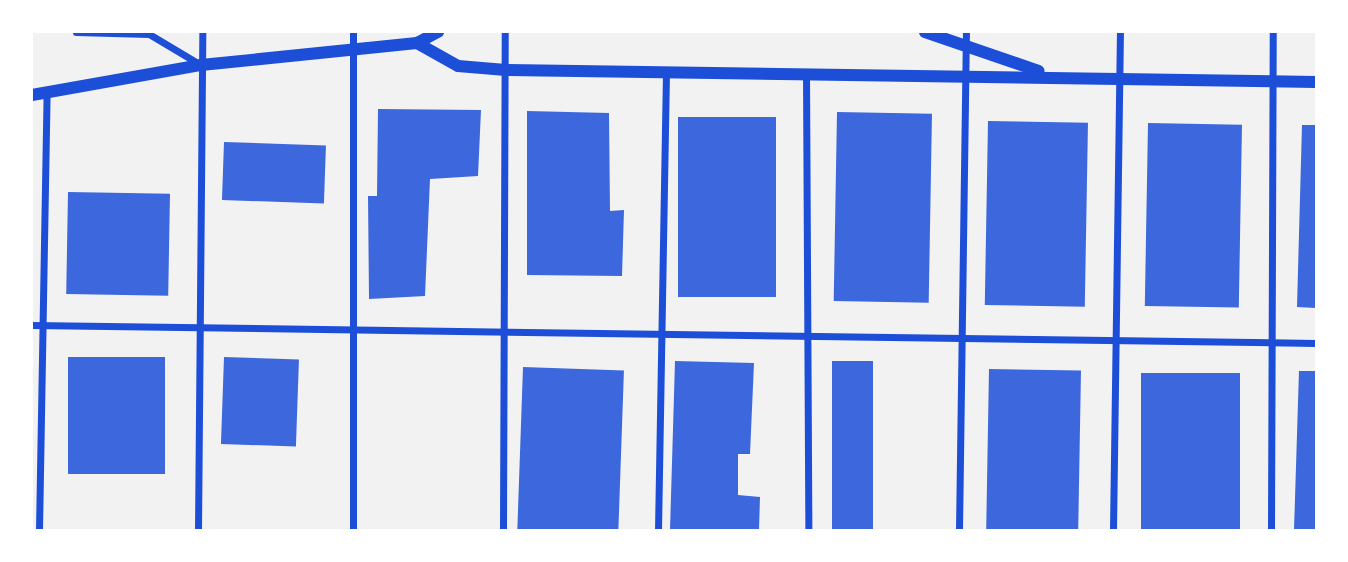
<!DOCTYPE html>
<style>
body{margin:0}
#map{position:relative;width:1348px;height:562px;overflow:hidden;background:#f2f2f2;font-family:Mulish,sans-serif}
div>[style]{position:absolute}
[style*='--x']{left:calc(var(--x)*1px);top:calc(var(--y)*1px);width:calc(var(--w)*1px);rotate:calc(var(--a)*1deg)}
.building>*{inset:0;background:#3d67dc;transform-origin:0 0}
.minor>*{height:7px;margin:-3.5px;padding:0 3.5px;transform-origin:3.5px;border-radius:3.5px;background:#1d4ed8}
.tertiary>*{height:12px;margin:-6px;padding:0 6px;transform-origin:6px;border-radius:6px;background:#1d4ed8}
span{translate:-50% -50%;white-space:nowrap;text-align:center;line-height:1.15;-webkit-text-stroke:5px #fff;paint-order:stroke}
.frame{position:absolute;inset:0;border:33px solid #fff;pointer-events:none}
</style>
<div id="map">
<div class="building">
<div style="clip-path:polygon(378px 109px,481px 110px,478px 176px,430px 179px,425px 296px,369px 299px,368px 196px,377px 196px)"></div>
<div style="clip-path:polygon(527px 111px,609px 113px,610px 211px,624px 210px,622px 276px,527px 275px)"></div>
<div style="left:837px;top:112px;width:95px;height:189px;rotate:1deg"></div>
<div style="left:678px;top:117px;width:98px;height:180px"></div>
<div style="left:988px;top:121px;width:100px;height:184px;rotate:1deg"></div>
<div style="left:1148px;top:123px;width:94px;height:183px;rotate:1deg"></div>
<div style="clip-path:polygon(1302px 125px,1316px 125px,1316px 308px,1297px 307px)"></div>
<div style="left:224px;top:142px;width:102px;height:58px;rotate:2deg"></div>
<div style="left:68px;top:192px;width:102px;height:102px;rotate:1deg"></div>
<div style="left:68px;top:357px;width:97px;height:117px"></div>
<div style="left:224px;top:357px;width:75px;height:87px;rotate:2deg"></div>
<div style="clip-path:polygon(675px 361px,754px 363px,750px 454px,738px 454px,738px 495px,760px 497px,759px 530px,670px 530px)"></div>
<div style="left:832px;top:361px;width:41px;height:169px"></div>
<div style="left:523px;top:367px;width:101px;height:163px;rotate:2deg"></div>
<div style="left:989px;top:369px;width:92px;height:161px;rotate:1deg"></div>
<div style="clip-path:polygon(1299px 371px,1316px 371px,1316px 530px,1294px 530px)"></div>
<div style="left:1240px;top:373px;width:157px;height:99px;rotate:90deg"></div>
</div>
<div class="minor">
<div style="--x:76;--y:32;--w:73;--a:1.6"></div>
<div style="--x:149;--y:34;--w:61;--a:30.8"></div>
<div style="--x:806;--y:74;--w:456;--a:89.7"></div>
<div style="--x:32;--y:325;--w:1284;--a:0.8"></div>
<div style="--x:39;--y:530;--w:438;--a:-89"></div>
<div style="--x:198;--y:530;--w:498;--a:-89.5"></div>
<div style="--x:353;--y:530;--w:498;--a:-90"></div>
<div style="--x:503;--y:530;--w:498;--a:-89.8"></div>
<div style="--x:658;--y:530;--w:458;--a:-89"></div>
<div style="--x:959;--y:530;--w:498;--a:-89.2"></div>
<div style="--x:1113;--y:530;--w:498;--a:-89.2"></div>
<div style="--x:1271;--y:530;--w:498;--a:-89.8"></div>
</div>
<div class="tertiary">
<div style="--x:925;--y:32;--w:120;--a:18.9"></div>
<div style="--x:417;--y:43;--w:24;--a:-28"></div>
<div style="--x:32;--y:95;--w:172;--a:-10.1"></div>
<div style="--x:201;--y:65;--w:217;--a:-5.8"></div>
<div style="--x:417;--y:43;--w:47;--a:29.3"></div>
<div style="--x:458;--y:66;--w:48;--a:4.8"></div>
<div style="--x:506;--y:70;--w:810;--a:0.85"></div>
</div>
<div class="frame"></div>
</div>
